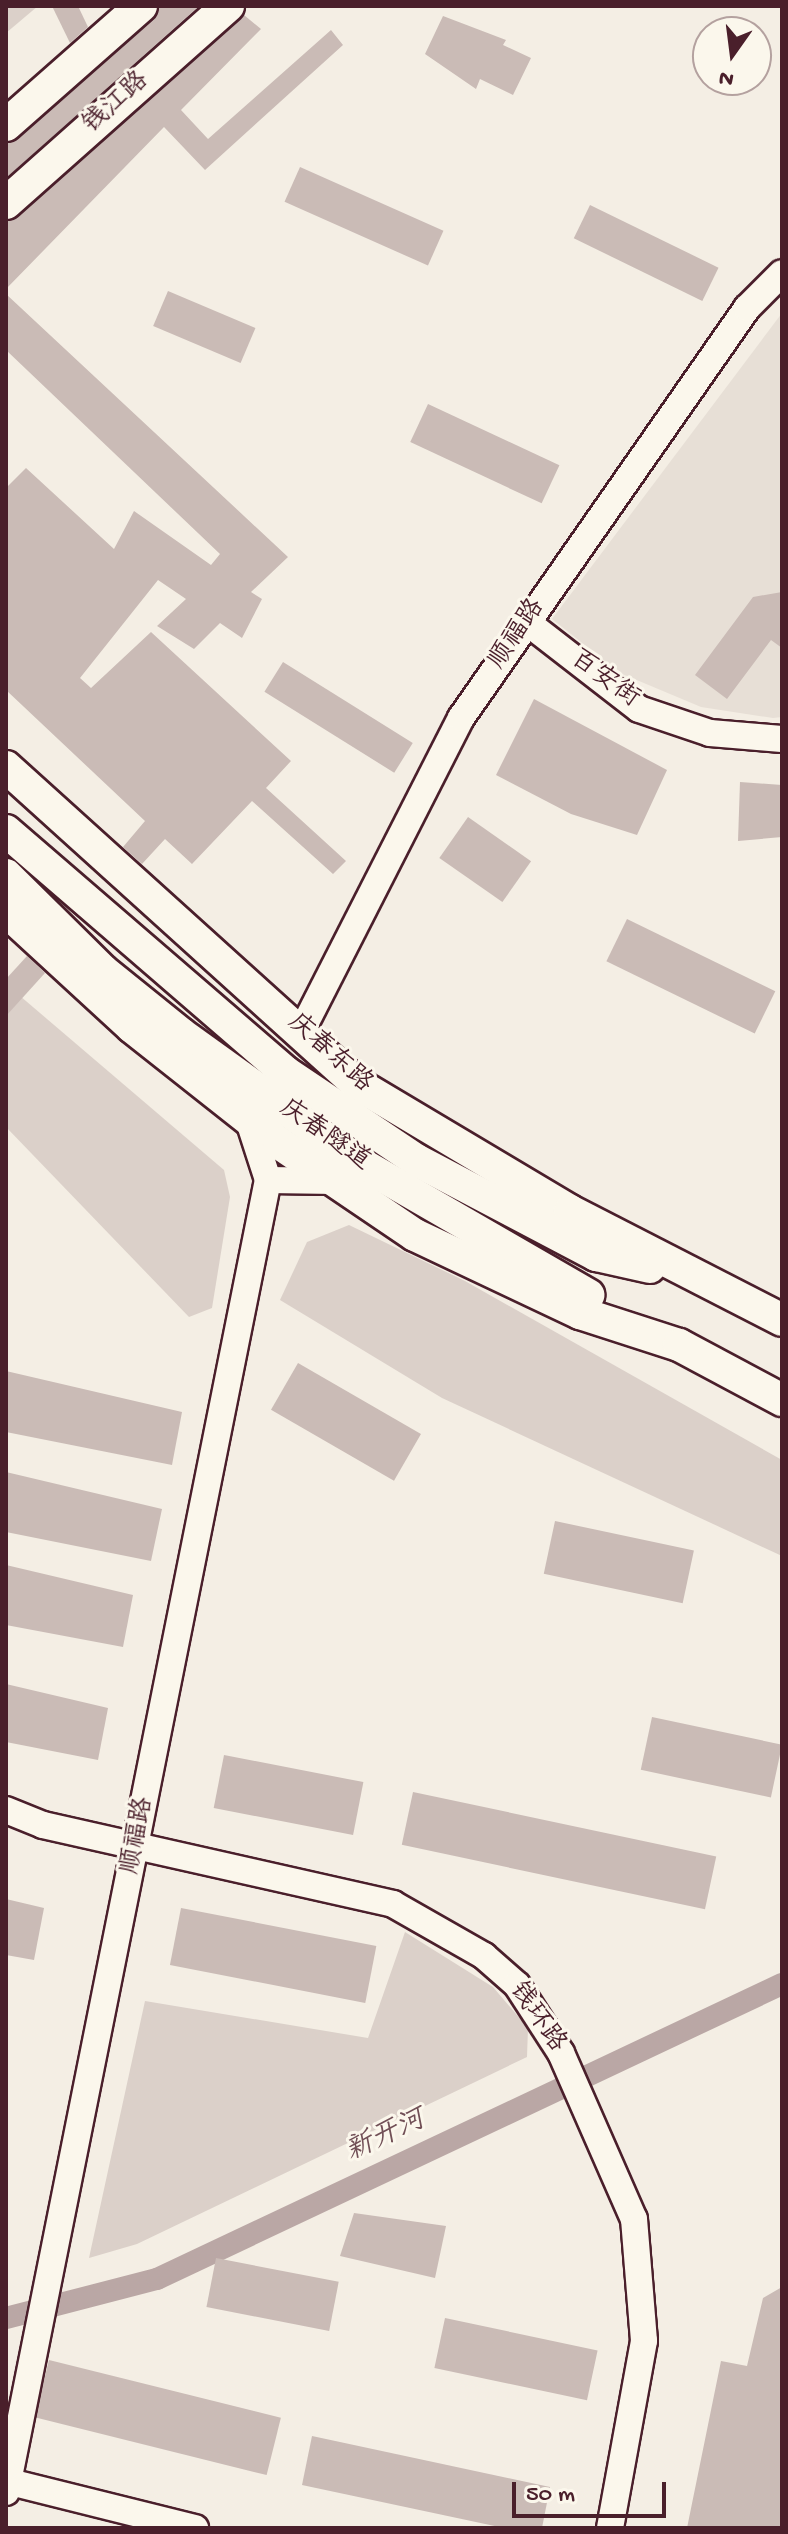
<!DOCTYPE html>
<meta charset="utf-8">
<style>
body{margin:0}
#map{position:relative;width:788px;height:2534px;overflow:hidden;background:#f4eee4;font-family:"Gochi Hand","LXGW WenKai TC",sans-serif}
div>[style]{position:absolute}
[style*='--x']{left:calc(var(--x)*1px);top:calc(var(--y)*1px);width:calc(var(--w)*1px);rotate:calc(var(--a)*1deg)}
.built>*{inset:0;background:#e7dfd6}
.green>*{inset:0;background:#dbd0c9}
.canal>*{height:22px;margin:-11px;padding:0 11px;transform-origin:11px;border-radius:11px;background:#baa7a5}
.building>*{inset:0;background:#cabbb6;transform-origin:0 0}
.roads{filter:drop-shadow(2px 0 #4a1f2b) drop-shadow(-2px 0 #4a1f2b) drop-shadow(0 2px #4a1f2b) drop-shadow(0 -2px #4a1f2b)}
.minor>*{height:26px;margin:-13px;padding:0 13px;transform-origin:13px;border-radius:13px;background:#fbf7ec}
.major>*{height:32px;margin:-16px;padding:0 16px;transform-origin:16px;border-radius:16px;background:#fbf7ec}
span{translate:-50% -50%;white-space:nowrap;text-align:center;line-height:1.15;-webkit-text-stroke:6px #fbf7ec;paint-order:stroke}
.street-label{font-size:26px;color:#4a1f2b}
.water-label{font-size:28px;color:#714f56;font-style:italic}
.frame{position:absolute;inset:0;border:8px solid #4a1f2b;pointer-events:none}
.north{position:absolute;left:692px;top:16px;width:80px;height:80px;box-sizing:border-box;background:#fbf7ec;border:2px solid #b4a19f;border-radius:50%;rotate:194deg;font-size:22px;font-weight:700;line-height:32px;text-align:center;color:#4a1f2b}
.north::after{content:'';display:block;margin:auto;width:28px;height:36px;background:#4a1f2b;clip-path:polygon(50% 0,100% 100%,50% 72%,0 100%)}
.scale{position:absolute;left:512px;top:2482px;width:154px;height:36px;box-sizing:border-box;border:4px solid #4a1f2b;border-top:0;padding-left:10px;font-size:24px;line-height:28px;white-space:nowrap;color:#4a1f2b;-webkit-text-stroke:6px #fbf7ec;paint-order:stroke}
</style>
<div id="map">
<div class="built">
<div style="clip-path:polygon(782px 313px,782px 717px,773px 718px,701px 707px,620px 673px,552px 619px)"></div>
</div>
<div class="green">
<div style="clip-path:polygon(6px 6px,38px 6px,6px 33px)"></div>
<div style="clip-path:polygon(6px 984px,224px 1170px,230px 1197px,212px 1308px,189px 1317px,6px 1127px)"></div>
<div style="clip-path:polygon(349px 1225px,465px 1281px,782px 1460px,782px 1556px,442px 1398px,280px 1300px,307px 1242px)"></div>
<div style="clip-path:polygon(405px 1932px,493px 1987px,528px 2028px,527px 2057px,137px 2244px,89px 2258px,145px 2001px,368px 2038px)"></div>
</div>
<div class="canal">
<div style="--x:6;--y:2318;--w:156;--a:-14.5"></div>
<div style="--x:157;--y:2279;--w:691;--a:-25.27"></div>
</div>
<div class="building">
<div style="clip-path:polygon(52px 6px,78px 6px,88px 27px,70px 43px)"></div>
<div style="clip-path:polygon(160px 6px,199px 6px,6px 178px,6px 144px,154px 20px)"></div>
<div style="clip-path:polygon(244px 15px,261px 29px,181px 110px,208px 139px,331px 30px,343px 45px,205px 170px,164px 127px,6px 289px,6px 221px)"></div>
<div style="clip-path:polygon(443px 16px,506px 40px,503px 45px,531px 58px,513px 95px,480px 79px,476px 89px,425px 54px)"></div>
<div style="left:300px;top:167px;width:157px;height:38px;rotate:24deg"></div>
<div style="left:590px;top:205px;width:143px;height:37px;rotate:26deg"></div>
<div style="left:168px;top:291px;width:95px;height:38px;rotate:23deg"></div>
<div style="clip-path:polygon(6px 294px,288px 557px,251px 592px,262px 599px,242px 638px,220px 623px,194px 649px,157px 626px,186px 599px,158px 580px,80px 678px,91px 688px,151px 632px,291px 761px,266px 788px,346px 861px,333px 874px,252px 801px,192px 864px,165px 839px,142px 864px,123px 847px,145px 821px,6px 690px,6px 488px,26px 468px,114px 549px,134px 511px,211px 565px,220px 554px,6px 350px)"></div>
<div style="left:428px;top:404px;width:145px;height:42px;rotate:25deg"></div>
<div style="clip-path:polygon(782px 592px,782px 648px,771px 640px,727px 699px,695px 675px,753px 597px)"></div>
<div style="left:283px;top:662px;width:153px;height:35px;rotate:32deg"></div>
<div style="clip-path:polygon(534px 699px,667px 770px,637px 835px,571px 814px,496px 775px)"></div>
<div style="clip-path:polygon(740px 782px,782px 785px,782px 837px,738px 841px)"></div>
<div style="left:468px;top:817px;width:77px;height:50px;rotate:35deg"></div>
<div style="left:627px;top:919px;width:165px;height:47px;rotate:26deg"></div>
<div style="clip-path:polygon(27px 956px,45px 973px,6px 1016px,6px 979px)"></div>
<div style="left:298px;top:1363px;width:142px;height:54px;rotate:30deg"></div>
<div style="clip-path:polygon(6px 1371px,182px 1412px,172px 1465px,6px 1432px)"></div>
<div style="clip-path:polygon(6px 1472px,162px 1509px,151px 1561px,6px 1532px)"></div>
<div style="left:555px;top:1521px;width:142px;height:54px;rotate:12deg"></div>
<div style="clip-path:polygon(6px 1565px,133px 1595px,123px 1647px,6px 1625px)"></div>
<div style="clip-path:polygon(6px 1684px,108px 1708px,98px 1760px,6px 1742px)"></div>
<div style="left:652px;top:1717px;width:133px;height:54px;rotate:12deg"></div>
<div style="left:224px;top:1755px;width:142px;height:54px;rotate:11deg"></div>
<div style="left:413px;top:1792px;width:310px;height:54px;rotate:12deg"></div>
<div style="clip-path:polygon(6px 1899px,44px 1908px,34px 1960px,6px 1955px)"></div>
<div style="left:181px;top:1908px;width:199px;height:58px;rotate:11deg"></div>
<div style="clip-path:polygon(354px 2213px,446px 2226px,435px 2278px,340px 2256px)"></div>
<div style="left:216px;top:2258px;width:125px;height:50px;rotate:11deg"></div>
<div style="clip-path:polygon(782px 2287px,782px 2528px,687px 2528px,721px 2361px,747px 2366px,763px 2298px)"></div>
<div style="left:445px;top:2318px;width:156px;height:51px;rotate:12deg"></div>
<div style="left:49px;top:2360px;width:239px;height:59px;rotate:14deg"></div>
<div style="clip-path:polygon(312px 2436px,550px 2487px,542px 2528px,504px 2528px,302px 2485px)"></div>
</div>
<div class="roads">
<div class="minor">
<div style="--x:528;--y:623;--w:140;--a:37.8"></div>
<div style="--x:639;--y:709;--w:75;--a:18.7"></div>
<div style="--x:710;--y:733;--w:72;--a:4.8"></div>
<div style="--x:303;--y:1028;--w:348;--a:-63"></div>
<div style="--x:461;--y:718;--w:500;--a:-55.1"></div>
<div style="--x:747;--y:308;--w:49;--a:-45"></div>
<div style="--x:248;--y:1118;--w:65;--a:72.1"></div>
<div style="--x:268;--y:1180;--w:68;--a:0.8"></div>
<div style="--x:6;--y:1810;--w:40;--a:22"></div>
<div style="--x:43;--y:1825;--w:359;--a:12.7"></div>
<div style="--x:393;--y:1904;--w:105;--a:29.7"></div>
<div style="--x:484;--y:1956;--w:44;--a:41.3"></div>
<div style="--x:517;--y:1985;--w:81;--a:57.1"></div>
<div style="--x:561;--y:2053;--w:181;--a:66.3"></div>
<div style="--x:634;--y:2219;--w:122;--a:85.3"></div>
<div style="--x:644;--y:2341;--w:190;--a:100.3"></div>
<div style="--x:6;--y:2481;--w:195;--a:14"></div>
<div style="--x:6;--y:2492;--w:1338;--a:-78.71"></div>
</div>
<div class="major">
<div style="--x:6;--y:125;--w:180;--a:-41.4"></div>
<div style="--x:6;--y:203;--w:297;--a:-41.6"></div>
<div style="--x:6;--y:767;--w:473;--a:42.1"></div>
<div style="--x:357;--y:1084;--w:248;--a:30.8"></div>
<div style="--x:570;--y:1211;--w:238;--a:27.2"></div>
<div style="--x:6;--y:831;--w:369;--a:40.8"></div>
<div style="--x:285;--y:1072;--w:158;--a:33.9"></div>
<div style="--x:416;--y:1160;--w:204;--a:27.8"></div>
<div style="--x:596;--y:1255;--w:55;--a:12.5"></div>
<div style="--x:6;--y:875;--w:136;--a:44.7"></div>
<div style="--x:103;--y:971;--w:100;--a:38.9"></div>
<div style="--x:181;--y:1034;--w:226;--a:35.7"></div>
<div style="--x:365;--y:1166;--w:258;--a:30"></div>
<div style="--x:6;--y:911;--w:171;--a:42.6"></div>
<div style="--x:132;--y:1027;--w:187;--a:38.3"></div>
<div style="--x:279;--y:1143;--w:164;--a:34.1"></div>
<div style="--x:415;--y:1235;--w:183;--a:25.3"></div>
<div style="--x:580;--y:1313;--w:104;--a:17.9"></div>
<div style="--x:679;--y:1345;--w:117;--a:28.1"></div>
</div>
</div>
<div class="street-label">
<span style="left:117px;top:104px;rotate:-42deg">钱江路</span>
<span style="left:518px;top:635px;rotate:-56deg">顺福路</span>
<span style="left:604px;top:680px;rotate:36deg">百安街</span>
<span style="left:329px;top:1054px;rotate:42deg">庆春东路</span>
<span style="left:324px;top:1136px;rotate:35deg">庆春隧道</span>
<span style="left:139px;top:1836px;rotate:-79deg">顺福路</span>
<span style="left:536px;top:2018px;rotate:55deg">钱环路</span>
</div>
<div class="water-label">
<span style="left:386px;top:2137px;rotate:-25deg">新开河</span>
</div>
<div class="frame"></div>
<div class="north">N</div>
<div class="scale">50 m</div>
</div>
